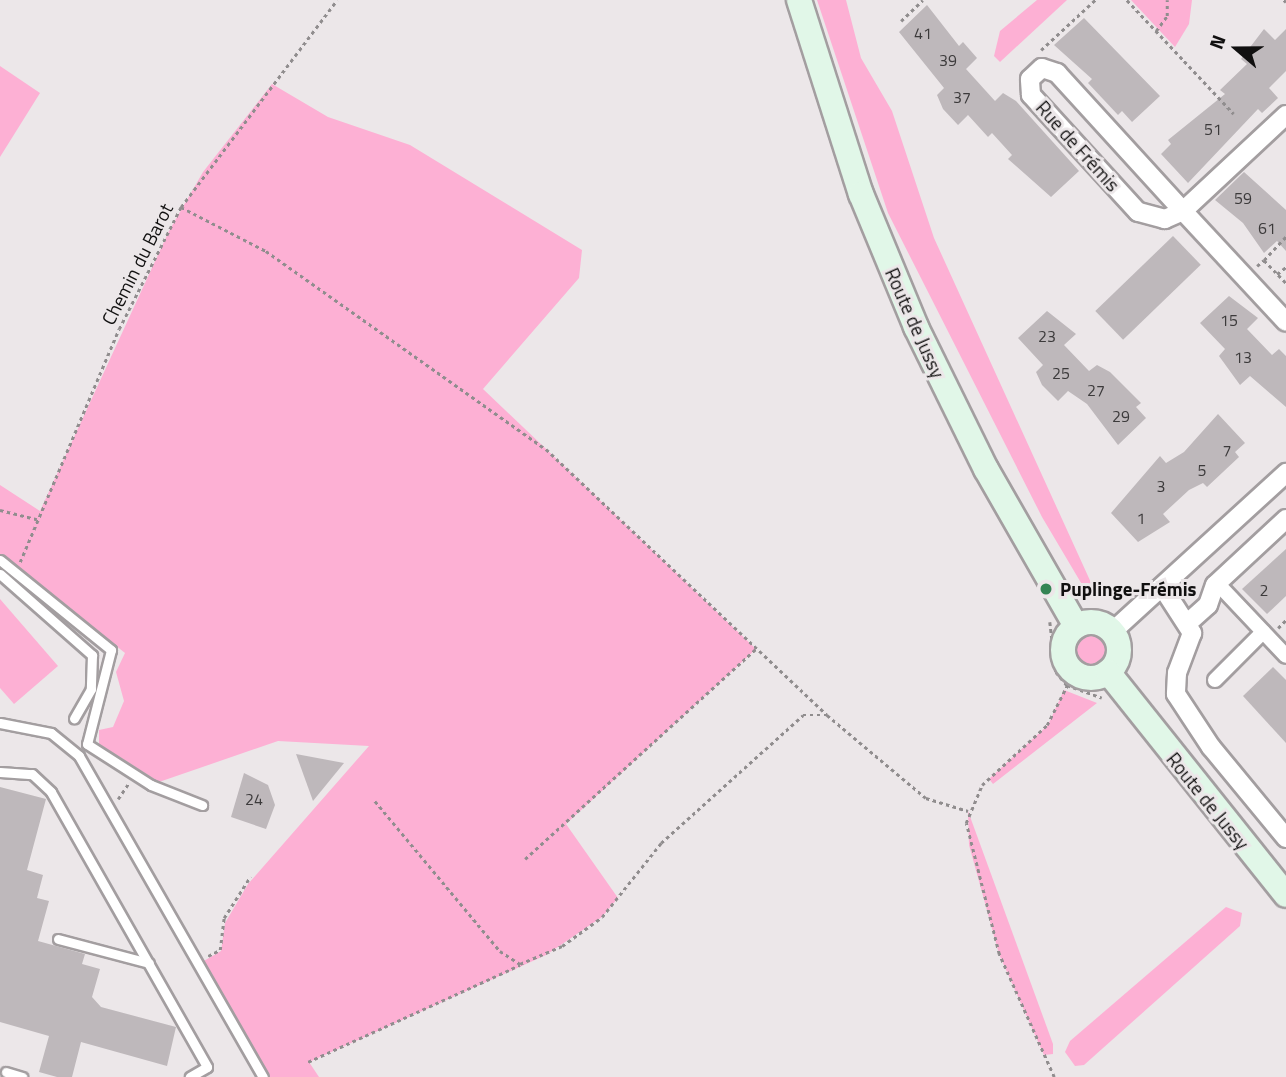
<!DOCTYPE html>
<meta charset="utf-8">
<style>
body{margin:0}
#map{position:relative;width:1286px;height:1077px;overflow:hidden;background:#ece7e9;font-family:"Titillium Web",sans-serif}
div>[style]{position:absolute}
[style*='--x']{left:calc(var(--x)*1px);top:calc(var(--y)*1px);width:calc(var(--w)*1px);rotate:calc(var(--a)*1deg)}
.green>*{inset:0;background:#fdb0d4}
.round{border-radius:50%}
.building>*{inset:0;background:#beb8bb;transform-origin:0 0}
.path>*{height:2.5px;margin-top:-1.25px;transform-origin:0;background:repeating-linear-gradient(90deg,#908d8e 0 3.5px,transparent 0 7px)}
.roads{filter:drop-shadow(2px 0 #a39ea0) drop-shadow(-2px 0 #a39ea0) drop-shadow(0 2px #a39ea0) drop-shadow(0 -2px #a39ea0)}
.service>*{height:9px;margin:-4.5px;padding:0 4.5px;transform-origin:4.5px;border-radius:4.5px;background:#fff}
.pedestrian>*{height:14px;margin:-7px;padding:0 7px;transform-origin:7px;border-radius:7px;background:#fff}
.minor>*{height:18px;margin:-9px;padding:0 9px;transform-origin:9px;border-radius:9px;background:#fff}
.secondary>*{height:24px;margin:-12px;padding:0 12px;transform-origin:12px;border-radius:12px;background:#e1f7e8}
.secondary>.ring{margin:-12px;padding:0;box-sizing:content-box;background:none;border:24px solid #e1f7e8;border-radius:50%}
.dots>*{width:19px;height:19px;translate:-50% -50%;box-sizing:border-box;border:4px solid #ece7e9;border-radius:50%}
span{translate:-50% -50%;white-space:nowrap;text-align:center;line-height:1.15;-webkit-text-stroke:6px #ece7e9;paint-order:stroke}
.number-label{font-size:16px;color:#3c3a3b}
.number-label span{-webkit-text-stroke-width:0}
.street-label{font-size:19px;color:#111010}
.poi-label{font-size:19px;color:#111010;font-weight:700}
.left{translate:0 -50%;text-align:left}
.north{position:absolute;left:1202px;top:14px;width:70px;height:70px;-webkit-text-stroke:5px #ece7e9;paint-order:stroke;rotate:290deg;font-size:19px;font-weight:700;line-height:28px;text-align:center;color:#111010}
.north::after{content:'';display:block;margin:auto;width:24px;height:32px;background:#111010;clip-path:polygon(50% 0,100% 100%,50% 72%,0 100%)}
</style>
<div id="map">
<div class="green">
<div style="clip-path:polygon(817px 0,846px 0,861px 58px,892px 111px,934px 238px,1098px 598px,1090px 598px,1042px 517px,888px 213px)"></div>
<div style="clip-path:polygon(1037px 0,1067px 0,1000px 62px,994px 56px,1000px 31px)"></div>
<div style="clip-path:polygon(1131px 0,1192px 0,1189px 24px,1175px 47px)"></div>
<div style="clip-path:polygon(0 66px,40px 93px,0 157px)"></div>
<div style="clip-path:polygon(272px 84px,328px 117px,410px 145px,582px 250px,579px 278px,483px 389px,756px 649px,566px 824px,618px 898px,602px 917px,546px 955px,309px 1062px,319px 1077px,269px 1077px,202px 962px,221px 951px,225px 923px,248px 884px,369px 746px,278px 741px,159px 782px,99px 744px,99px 730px,113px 727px,124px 701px,116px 672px,125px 653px,20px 569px,0 560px,0 485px,40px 511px,169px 231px,203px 172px)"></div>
<div style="clip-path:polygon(0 599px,58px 666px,14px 704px,0 688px)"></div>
<div class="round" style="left:1072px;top:631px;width:38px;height:38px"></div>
<div style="clip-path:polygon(1064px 690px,1097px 703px,993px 784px,989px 779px,1048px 725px)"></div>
<div style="clip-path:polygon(968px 811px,1053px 1044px,1053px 1054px,1044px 1055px,999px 954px,969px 845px)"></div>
<div style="clip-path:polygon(1226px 907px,1242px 913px,1240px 926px,1084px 1065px,1075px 1066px,1065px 1052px,1070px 1041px)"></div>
</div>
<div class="building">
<div style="clip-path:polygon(927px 5px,959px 46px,963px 42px,977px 58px,966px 69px,995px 101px,1003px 93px,1016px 101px,1079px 171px,1051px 197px,1008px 159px,1012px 155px,992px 133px,988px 137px,968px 115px,958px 125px,943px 109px,937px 95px,944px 88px,899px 32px)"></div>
<div style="clip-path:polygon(1084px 18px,1160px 96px,1132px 122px,1122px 111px,1118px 115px,1088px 83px,1092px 79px,1054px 45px)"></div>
<div style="clip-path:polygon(1264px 29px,1275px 40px,1286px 29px,1286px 71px,1269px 88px,1278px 98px,1262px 113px,1258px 109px,1188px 183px,1161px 154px,1171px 144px,1168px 140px,1225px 94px,1220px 90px,1247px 64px,1241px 59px)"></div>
<div style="clip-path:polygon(1244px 172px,1286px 210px,1286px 251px,1277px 241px,1264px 253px,1243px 223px,1215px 200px)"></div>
<div style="left:1173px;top:236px;width:40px;height:108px;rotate:46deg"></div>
<div style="clip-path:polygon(1229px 296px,1258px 318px,1247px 329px,1272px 355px,1279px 349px,1286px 356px,1286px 407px,1250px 376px,1240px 385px,1219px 356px,1225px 349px,1200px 323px)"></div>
<div style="clip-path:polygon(1047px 311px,1076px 334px,1064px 345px,1089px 371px,1097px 365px,1110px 372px,1141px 403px,1136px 407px,1146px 418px,1118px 445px,1087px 404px,1068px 391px,1058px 401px,1042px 385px,1036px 372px,1043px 365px,1018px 338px)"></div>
<div style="clip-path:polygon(1218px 414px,1245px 443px,1235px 452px,1239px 457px,1207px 487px,1203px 483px,1189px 490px,1163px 514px,1170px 522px,1138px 542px,1111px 513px,1160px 456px,1166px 463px,1184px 452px)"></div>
<div style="clip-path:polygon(1286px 549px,1286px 596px,1267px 614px,1242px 589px)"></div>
<div style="clip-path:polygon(1273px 667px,1286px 680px,1286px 743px,1243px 696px)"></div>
<div style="clip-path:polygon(296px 754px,344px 763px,313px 801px)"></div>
<div style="clip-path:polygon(244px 773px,268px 785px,275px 805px,266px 829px,231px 817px)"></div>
<div style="clip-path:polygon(0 787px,46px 799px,27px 870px,43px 875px,37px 898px,49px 901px,38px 941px,85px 954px,82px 964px,100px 969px,92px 997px,101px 1007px,176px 1027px,167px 1066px,81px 1042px,72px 1077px,57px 1077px,39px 1072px,49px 1036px,0 1022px)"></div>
</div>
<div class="path">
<div style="--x:1127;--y:0;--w:156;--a:46.8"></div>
<div style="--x:1284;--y:0;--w:3;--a:45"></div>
<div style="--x:901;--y:21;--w:30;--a:-44"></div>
<div style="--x:1156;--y:31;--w:19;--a:-54"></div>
<div style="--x:1167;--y:16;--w:16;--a:-90"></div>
<div style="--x:1041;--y:50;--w:74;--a:-42.8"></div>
<div style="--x:181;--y:207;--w:96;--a:27.4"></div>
<div style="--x:266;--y:251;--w:343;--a:35.3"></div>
<div style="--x:546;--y:449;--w:387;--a:43.4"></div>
<div style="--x:1264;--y:260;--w:33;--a:-47"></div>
<div style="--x:1257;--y:266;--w:9;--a:-41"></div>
<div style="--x:1264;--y:260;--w:32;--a:46"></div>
<div style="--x:1277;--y:274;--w:11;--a:-38"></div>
<div style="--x:0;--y:510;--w:38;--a:14"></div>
<div style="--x:20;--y:562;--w:253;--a:-67"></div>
<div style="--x:119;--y:329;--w:137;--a:-63.1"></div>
<div style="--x:181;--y:207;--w:259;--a:-53"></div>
<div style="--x:1050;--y:622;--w:50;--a:83.2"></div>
<div style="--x:1056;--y:672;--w:17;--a:50"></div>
<div style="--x:1067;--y:685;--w:37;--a:20"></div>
<div style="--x:1278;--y:628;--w:11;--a:-45"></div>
<div style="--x:118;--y:799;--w:18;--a:-56"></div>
<div style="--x:375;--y:801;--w:195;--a:50.2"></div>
<div style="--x:500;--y:951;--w:24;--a:33"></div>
<div style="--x:520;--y:964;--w:46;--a:-23.2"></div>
<div style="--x:562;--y:946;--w:49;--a:-35.9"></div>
<div style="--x:602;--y:917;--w:95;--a:-51.4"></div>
<div style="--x:661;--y:843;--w:191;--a:-42"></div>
<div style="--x:803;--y:715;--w:24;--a:0"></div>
<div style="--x:827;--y:715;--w:129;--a:40"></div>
<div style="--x:926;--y:798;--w:44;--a:17.2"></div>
<div style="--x:525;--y:859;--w:312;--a:-42.3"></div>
<div style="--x:208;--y:956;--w:13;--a:-27"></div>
<div style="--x:220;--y:950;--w:32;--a:-83"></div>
<div style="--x:224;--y:918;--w:49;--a:-57.6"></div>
<div style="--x:308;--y:1062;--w:233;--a:-24.6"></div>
<div style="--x:1054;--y:1077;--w:135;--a:-114.1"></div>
<div style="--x:999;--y:954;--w:135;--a:-104.1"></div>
<div style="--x:966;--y:823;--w:41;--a:-67.2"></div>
<div style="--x:982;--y:785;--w:88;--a:-42.7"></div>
<div style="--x:1047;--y:725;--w:59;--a:-63"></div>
</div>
<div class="roads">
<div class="service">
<div style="--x:0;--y:560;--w:143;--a:39"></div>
<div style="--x:111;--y:650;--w:97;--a:104.3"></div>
<div style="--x:87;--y:744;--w:76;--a:32.6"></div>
<div style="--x:151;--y:785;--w:55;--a:21.4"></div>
<div style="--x:0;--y:574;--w:123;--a:41.4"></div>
<div style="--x:92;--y:655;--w:34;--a:92"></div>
<div style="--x:91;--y:689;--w:34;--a:120"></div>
<div style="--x:0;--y:723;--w:52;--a:11.1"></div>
<div style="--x:51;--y:733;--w:36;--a:39"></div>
<div style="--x:79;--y:756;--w:370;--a:60.2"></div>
<div style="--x:0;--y:772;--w:32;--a:4"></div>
<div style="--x:32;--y:774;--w:26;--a:43"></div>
<div style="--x:51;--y:792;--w:316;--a:60.4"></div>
<div style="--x:207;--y:1067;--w:20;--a:150"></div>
<div style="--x:58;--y:939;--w:94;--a:14.8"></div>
<div style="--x:6;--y:1072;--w:17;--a:17"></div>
</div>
<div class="pedestrian">
<div style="--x:1217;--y:583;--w:100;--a:46.6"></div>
<div style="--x:1215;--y:680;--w:68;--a:-45"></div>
</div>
<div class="minor">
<div style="--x:1042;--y:68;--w:16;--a:18"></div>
<div style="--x:1057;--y:73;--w:187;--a:47.6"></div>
<div style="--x:1183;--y:211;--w:20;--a:156"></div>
<div style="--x:1165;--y:219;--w:28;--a:-165"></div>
<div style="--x:1138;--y:212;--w:159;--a:-132.4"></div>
<div style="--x:1031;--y:95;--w:16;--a:-94"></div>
<div style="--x:1030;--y:79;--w:16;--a:-43"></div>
<div style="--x:1286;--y:115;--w:141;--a:137"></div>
<div style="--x:1183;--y:211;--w:151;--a:47.1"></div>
<div style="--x:1163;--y:588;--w:54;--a:57.2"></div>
<div style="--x:1192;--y:633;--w:43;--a:110.6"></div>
<div style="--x:1177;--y:673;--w:21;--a:93"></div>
<div style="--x:1176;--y:694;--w:64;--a:56.6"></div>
<div style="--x:1211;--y:747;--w:118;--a:50.5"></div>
<div style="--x:1190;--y:621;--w:24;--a:-42"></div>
<div style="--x:1208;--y:605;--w:21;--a:-71"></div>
<div style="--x:1215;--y:585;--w:97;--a:-42.9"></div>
<div style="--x:1112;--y:632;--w:236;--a:-42.4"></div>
</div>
<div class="secondary">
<div style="--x:799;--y:0;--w:204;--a:72.3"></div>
<div style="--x:861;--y:194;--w:144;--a:67.5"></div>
<div style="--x:916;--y:327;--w:158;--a:63.8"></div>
<div style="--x:986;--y:469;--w:181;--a:60.2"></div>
<div class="ring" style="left:1063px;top:622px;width:32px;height:32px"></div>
<div style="--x:1108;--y:672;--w:285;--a:51.4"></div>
</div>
</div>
<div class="dots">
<div style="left:1046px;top:589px;background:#348454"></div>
</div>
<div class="number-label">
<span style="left:923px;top:33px">41</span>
<span style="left:948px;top:60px">39</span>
<span style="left:962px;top:97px">37</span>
<span style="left:1213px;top:129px">51</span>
<span style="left:1243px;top:198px">59</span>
<span style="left:1267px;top:228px">61</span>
<span style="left:1229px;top:320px">15</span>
<span style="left:1047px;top:336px">23</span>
<span style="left:1243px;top:357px">13</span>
<span style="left:1061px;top:373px">25</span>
<span style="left:1096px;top:390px">27</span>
<span style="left:1121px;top:416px">29</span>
<span style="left:1227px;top:450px">7</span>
<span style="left:1202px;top:470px">5</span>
<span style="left:1161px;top:486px">3</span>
<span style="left:1141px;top:518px">1</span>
<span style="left:1264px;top:590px">2</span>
<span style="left:254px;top:799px">24</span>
</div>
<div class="street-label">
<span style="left:1078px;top:146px;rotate:48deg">Rue de Frémis</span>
<span style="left:137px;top:264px;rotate:-63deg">Chemin du Barot</span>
<span style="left:915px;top:323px;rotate:66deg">Route de Jussy</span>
<span style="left:1208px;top:801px;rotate:51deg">Route de Jussy</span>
</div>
<div class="poi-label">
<span class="left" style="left:1060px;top:589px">Puplinge-Frémis</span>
</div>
<div class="north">N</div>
</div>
